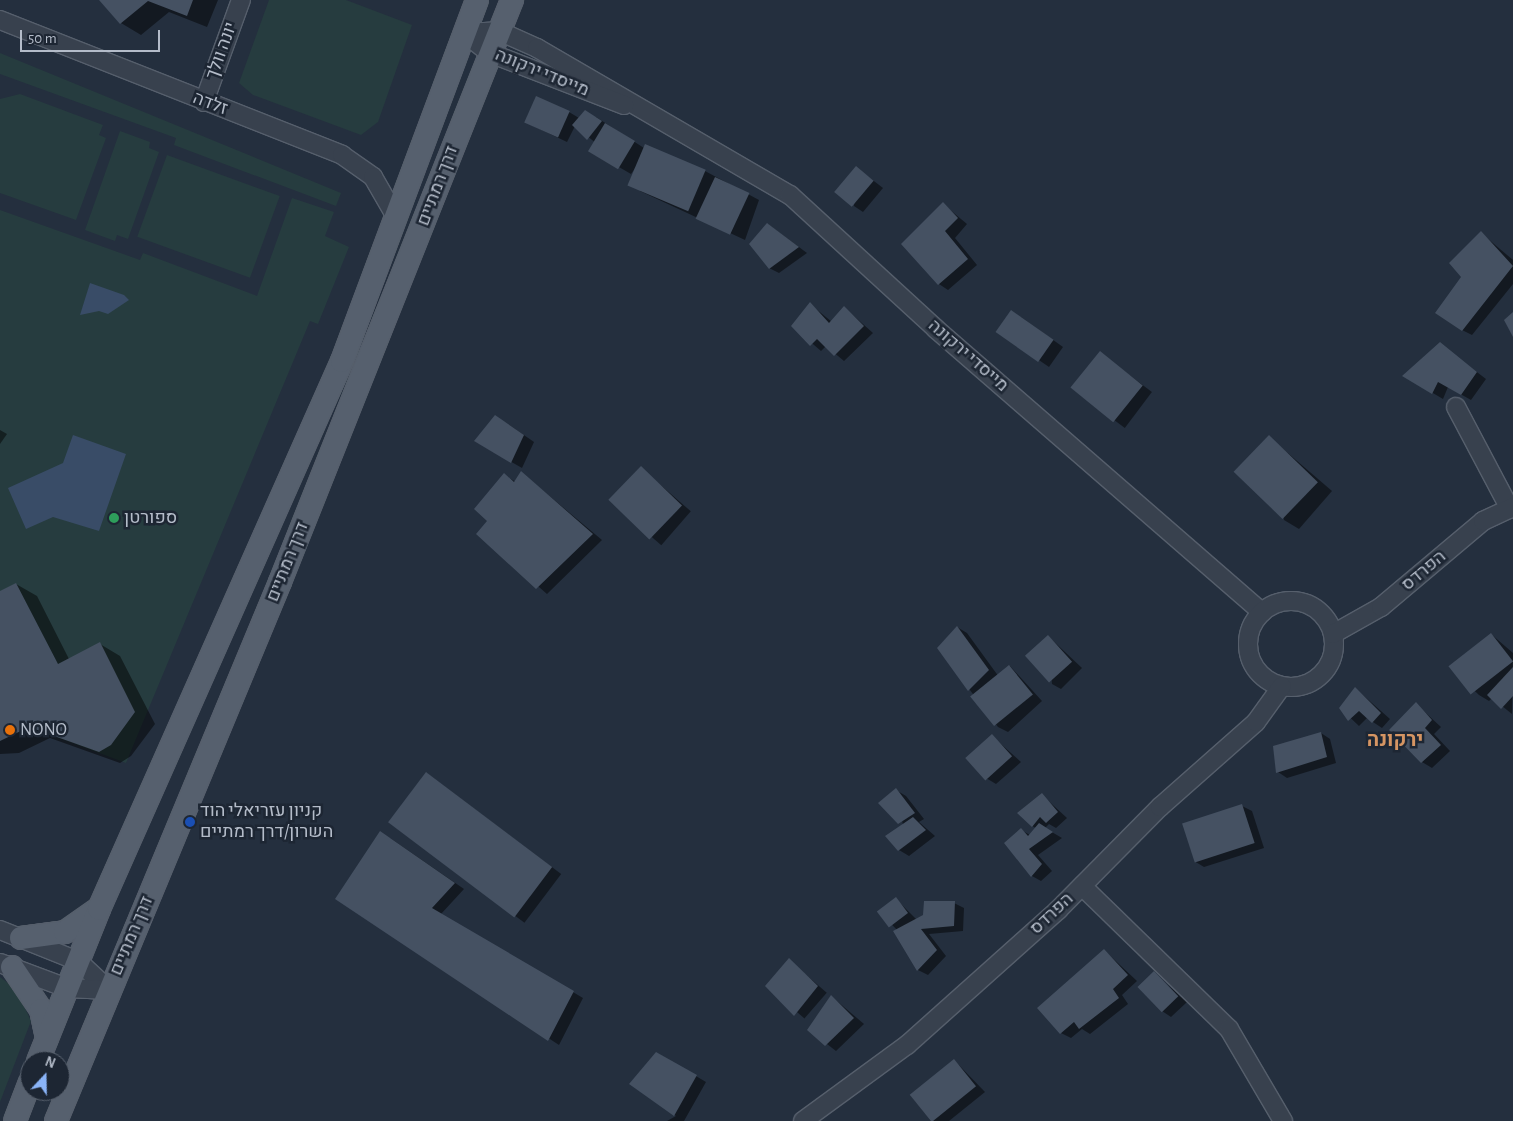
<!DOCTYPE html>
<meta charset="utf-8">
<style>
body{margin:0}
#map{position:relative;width:1513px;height:1121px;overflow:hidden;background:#242f3e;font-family:"Alegreya Sans",Heebo,sans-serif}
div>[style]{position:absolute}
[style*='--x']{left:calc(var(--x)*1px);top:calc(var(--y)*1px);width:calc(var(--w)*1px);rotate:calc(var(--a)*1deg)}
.green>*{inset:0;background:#263c3f;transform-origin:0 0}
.water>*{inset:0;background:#394c67}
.shadow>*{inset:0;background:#0007;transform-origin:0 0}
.building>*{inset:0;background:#455162;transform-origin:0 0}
.roads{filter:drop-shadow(1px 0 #565f6c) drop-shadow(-1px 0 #565f6c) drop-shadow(0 1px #565f6c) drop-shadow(0 -1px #565f6c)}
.minor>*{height:18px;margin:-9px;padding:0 9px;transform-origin:9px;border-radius:9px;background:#38414e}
.minor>.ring{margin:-9px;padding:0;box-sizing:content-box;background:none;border:18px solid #38414e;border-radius:50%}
.major>*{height:22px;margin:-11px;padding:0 11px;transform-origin:11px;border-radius:11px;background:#56606e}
.dots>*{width:14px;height:14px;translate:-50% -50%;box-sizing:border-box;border:2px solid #1d2633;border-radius:50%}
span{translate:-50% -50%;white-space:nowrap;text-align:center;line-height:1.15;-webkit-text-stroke:5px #1d2633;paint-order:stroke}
.street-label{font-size:18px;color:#b4bcc9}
.poi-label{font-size:18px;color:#b4bcc9}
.left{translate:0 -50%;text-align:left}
.quarter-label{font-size:20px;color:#d59563;font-weight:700}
.north{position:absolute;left:20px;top:1051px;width:50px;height:50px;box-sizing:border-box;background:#1d2633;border:1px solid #59626f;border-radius:50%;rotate:21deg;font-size:14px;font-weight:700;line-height:20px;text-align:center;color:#b4bcc9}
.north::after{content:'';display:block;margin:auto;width:18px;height:22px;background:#8ab4f8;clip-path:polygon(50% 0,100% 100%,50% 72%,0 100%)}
.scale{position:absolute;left:20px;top:30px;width:140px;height:22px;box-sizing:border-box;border:2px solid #b4bcc9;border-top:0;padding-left:6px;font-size:15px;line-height:18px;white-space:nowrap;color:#b4bcc9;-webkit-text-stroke:4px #1d2633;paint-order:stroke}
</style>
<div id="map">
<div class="green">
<div style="clip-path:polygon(269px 0,346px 0,412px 25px,378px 122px,361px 135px,253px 95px,239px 83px)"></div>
<div style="clip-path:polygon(0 53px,341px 193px,336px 206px,174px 145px,176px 138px,0 74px)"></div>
<div style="clip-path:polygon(20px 94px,103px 125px,99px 135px,106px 138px,76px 220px,0 193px,0 99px)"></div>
<div style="clip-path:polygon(120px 131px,150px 142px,149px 148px,159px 152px,128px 239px,117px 235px,115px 241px,85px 230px)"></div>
<div style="left:167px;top:155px;width:120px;height:87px;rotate:20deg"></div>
<div style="clip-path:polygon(292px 198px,334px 212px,325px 236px,349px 247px,318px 324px,310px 321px,126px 763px,29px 727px,0 741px,0 210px,140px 260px,143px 253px,257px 296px)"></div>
<div style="clip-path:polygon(0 977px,16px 989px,31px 1021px,0 1102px)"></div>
</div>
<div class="water">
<div style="clip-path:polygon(90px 283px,124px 295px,129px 300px,108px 314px,99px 311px,80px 315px)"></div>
<div style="clip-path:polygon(73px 435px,126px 454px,99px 531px,53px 517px,26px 529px,8px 488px,63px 463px)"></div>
</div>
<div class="shadow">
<div style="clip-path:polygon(101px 0,218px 0,207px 27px,169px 12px,141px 35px,121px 23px)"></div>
<div style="clip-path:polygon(569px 112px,579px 118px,596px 117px,644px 148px,705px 171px,759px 200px,745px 240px,640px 191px,638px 164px,631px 174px,593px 152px,597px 144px,575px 126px,567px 142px,527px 123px)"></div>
<div style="clip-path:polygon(857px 168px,883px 188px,863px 212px,854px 206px)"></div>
<div style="clip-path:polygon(943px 204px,967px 224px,955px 238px,977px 265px,948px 290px,939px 284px)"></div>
<div style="clip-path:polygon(768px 224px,807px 253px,779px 273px,769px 268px)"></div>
<div style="clip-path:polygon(1481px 233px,1513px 260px,1513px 284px,1472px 335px,1462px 330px,1463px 277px)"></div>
<div style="clip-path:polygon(810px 304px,832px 322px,845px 308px,873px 333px,844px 361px,826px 346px,821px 351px,792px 326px)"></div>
<div style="clip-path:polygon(1021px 317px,1063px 347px,1049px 367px,997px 331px)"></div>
<div style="clip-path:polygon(1440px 344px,1486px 379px,1471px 400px,1448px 387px,1443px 399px,1404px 376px)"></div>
<div style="left:1100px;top:353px;width:65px;height:45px;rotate:37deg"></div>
<div style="clip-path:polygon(505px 422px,534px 442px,522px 468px,475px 441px)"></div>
<div style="clip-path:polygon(0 430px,7px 434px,0 444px)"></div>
<div style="clip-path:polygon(1269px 437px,1332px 491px,1299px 529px,1284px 520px)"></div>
<div style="left:641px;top:468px;width:66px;height:45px;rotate:41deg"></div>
<div style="clip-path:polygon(522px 473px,602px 540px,547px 594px,478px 534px,489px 521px,504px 475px,516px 482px)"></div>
<div style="clip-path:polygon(16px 584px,37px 596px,69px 659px,100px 644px,120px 656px,155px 724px,131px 756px,120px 763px,50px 738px,19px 753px,0 754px,0 592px)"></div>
<div style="clip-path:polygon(957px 627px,967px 633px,999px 677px,1010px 666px,1042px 701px,1008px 732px,998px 727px,938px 648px)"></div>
<div style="clip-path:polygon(1491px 634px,1513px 653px,1512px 714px,1492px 698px,1489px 701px,1479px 695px,1454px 671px)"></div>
<div style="clip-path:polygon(1048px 636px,1082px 668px,1061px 689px,1052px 684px)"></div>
<div style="clip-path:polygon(1355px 688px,1390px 719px,1382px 728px,1367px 718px,1359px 726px,1340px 708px)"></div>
<div style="clip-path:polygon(1416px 704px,1441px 727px,1434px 734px,1450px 751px,1432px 768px,1422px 762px)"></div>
<div style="clip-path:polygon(1321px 733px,1330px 739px,1336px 763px,1287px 778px,1278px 772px)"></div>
<div style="clip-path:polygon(992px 736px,1021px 762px,996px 784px,986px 778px)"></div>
<div style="left:427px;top:773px;width:168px;height:61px;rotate:37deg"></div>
<div style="clip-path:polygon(896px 790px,906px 796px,924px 819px,919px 822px,935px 836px,909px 856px,899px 850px,903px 825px)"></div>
<div style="clip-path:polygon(1042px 795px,1067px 818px,1056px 828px,1049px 824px,1045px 828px,1062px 838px,1038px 855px,1052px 871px,1041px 881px,1032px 876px,1021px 830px,1030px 835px,1036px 828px,1032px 826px)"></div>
<div style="clip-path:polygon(1242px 806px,1252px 811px,1264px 848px,1204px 867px,1194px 861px)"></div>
<div style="clip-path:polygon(390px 838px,464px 889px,441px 914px,583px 998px,559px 1045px,337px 899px)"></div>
<div style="clip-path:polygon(896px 899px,917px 920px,954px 903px,964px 908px,963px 931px,929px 934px,946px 956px,928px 975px,918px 970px,897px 930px,879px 911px)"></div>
<div style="clip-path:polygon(1104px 950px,1137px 981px,1122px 995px,1128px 1004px,1090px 1034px,1082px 1029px,1071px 1038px,1061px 1033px)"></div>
<div style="left:789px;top:960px;width:50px;height:34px;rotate:41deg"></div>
<div style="clip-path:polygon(1154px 973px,1187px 1002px,1171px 1017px,1162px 1011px)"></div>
<div style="clip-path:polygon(831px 996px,864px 1024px,836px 1051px,809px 1030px)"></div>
<div style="clip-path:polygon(657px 1053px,706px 1082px,684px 1121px,667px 1121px,676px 1116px,631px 1084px)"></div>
<div style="clip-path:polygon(954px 1060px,985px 1092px,949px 1121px,931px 1121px,911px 1096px)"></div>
</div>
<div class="building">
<div style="clip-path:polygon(99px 0,193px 0,187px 16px,148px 1px,120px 24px)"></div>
<div style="left:536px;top:96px;width:37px;height:29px;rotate:24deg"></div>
<div style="clip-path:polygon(585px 110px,602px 121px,587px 140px,572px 125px)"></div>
<div style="left:605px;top:123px;width:35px;height:33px;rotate:31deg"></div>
<div style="left:645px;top:144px;width:66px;height:45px;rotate:23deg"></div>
<div style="left:856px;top:166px;width:23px;height:34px;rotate:40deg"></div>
<div style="left:715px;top:177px;width:38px;height:46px;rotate:25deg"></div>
<div style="clip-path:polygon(943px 202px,958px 218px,945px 231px,968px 259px,938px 285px,901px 244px)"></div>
<div style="clip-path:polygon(767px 223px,799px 247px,769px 269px,749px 244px)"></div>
<div style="clip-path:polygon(1481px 231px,1513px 266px,1462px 331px,1435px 313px,1461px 277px,1449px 263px)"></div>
<div style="clip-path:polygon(810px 302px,829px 323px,844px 306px,864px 326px,834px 356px,817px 339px,810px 346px,791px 326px)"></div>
<div style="left:1011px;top:310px;width:52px;height:27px;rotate:35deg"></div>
<div style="clip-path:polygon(1513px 312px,1513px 337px,1504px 320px)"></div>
<div style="clip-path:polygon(1440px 342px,1477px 372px,1461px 395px,1438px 382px,1432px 394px,1402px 376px)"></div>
<div style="left:1100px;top:351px;width:55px;height:47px;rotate:39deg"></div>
<div style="clip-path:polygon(495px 415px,524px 435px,511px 463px,474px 441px)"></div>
<div style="left:1269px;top:435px;width:68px;height:51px;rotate:44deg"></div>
<div style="left:641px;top:466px;width:57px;height:47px;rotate:44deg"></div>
<div style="clip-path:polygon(521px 471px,593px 534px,536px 589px,476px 534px,487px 521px,474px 509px,504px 473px,514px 482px)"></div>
<div style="clip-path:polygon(16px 583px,58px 664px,100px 642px,135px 712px,111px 745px,99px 752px,29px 727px,0 741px,0 591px)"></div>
<div style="clip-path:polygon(957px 626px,989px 670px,968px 691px,937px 648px)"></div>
<div style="left:1491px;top:633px;width:36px;height:54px;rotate:52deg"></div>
<div style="left:1048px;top:635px;width:36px;height:31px;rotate:48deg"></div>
<div style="left:1009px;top:665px;width:38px;height:50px;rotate:51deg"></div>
<div style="clip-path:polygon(1513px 667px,1513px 696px,1501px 709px,1487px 695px)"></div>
<div style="clip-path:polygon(1355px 687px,1381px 713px,1372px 723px,1359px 711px,1348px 721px,1339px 708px)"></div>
<div style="clip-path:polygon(1416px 702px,1432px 720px,1425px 728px,1441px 745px,1421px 763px,1389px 730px)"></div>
<div style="clip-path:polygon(1321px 732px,1327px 757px,1276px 773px,1273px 746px)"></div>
<div style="left:992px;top:734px;width:30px;height:36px;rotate:48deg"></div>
<div style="left:426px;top:772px;width:158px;height:63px;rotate:37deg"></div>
<div style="clip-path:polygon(896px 788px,915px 813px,898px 824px,878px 803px)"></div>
<div style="clip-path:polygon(1042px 793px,1058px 812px,1046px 823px,1040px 817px,1032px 827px,1017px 813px)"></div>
<div style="left:1242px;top:804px;width:41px;height:63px;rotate:72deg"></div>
<div style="clip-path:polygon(913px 817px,926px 830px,898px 851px,885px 836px)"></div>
<div style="clip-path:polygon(1039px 823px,1053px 832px,1029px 849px,1042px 864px,1031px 877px,1004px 843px,1021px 828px,1028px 836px)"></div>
<div style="clip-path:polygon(380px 831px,455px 883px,432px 908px,574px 991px,548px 1041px,335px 899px)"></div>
<div style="left:896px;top:897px;width:20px;height:24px;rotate:53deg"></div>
<div style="clip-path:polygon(924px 901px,955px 901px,954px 926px,921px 929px,937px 950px,917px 971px,893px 931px,923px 915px)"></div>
<div style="clip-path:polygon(1104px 949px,1128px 975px,1113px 989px,1119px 998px,1079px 1029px,1074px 1022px,1060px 1034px,1037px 1008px)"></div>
<div style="clip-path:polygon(789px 958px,818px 986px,794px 1016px,765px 986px)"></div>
<div style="left:1154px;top:971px;width:35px;height:23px;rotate:46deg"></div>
<div style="clip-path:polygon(831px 995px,854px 1018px,825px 1046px,807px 1030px)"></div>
<div style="clip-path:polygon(656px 1052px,697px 1075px,674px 1116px,629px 1084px)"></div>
<div style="left:954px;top:1059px;width:35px;height:57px;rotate:51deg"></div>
</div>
<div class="roads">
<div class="minor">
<div style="--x:0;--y:20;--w:368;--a:21.5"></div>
<div style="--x:342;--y:155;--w:38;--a:35"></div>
<div style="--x:373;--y:177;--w:46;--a:60.1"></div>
<div style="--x:464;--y:33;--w:35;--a:-3"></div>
<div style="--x:499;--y:31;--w:42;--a:24.1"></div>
<div style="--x:537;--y:48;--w:293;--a:30.2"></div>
<div style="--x:790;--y:195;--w:198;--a:42.5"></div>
<div style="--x:936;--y:329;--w:432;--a:41"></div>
<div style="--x:464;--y:33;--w:33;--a:38"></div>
<div style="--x:490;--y:53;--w:144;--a:21.2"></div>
<div style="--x:204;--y:102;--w:109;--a:-70.1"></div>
<div style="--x:1456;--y:407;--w:115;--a:62.1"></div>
<div class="ring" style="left:1248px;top:601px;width:68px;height:68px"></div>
<div style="--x:1333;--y:634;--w:55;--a:-29.4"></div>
<div style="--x:1381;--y:607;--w:133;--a:-40.1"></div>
<div style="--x:1483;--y:521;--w:33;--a:-25"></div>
<div style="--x:1082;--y:886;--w:205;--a:44.2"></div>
<div style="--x:1229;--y:1029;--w:107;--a:59.6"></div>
<div style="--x:0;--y:930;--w:84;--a:21.7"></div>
<div style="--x:78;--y:961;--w:42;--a:43.1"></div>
<div style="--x:0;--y:963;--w:72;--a:20.5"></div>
<div style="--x:67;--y:988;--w:42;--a:2.7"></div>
<div style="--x:803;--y:1121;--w:129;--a:-36.2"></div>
<div style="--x:907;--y:1045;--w:203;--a:-41.8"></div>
<div style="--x:1058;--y:910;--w:145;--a:-45.3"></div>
<div style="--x:1160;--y:807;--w:128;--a:-41.5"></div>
<div style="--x:1256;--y:722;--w:44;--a:-54.2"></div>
</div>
<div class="major">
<div style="--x:21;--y:938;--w:44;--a:-7.8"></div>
<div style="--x:65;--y:932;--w:40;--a:-34.9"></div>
<div style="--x:12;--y:967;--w:52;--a:56"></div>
<div style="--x:41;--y:1010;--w:29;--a:78"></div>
<div style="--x:38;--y:1061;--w:164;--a:-68.1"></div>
<div style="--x:99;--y:909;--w:599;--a:-66.09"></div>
<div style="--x:342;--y:361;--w:385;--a:-69.5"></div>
<div style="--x:15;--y:1121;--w:42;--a:-69"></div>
<div style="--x:56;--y:1121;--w:584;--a:-67.43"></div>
<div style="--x:280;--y:582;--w:627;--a:-68.27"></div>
</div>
</div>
<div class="dots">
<div style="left:114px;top:518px;background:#2e9e5b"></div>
<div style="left:10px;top:730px;background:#e8710a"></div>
<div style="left:190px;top:822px;background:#1a4fb4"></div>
</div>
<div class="street-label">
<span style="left:222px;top:51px;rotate:-70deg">יונה וולך</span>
<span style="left:542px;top:73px;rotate:22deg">מייסדי ירקונה</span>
<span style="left:210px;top:104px;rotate:21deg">זלדה</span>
<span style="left:438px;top:186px;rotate:-69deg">דרך רמתיים</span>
<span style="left:968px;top:356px;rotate:41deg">מייסדי ירקונה</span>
<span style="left:288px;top:562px;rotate:-68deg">דרך רמתיים</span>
<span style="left:1424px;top:571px;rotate:-40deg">הפרדס</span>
<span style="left:1052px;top:914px;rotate:-43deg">הפרדס</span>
<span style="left:132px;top:936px;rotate:-67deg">דרך רמתיים</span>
</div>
<div class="poi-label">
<span class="left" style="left:124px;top:518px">ספורטן</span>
<span class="left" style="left:20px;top:730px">NONO</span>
<span class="left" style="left:200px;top:822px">קניון עזריאלי הוד<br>השרון/דרך רמתיים</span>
</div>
<div class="quarter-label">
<span style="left:1395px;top:740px">ירקונה</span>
</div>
<div class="north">N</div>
<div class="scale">50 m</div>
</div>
